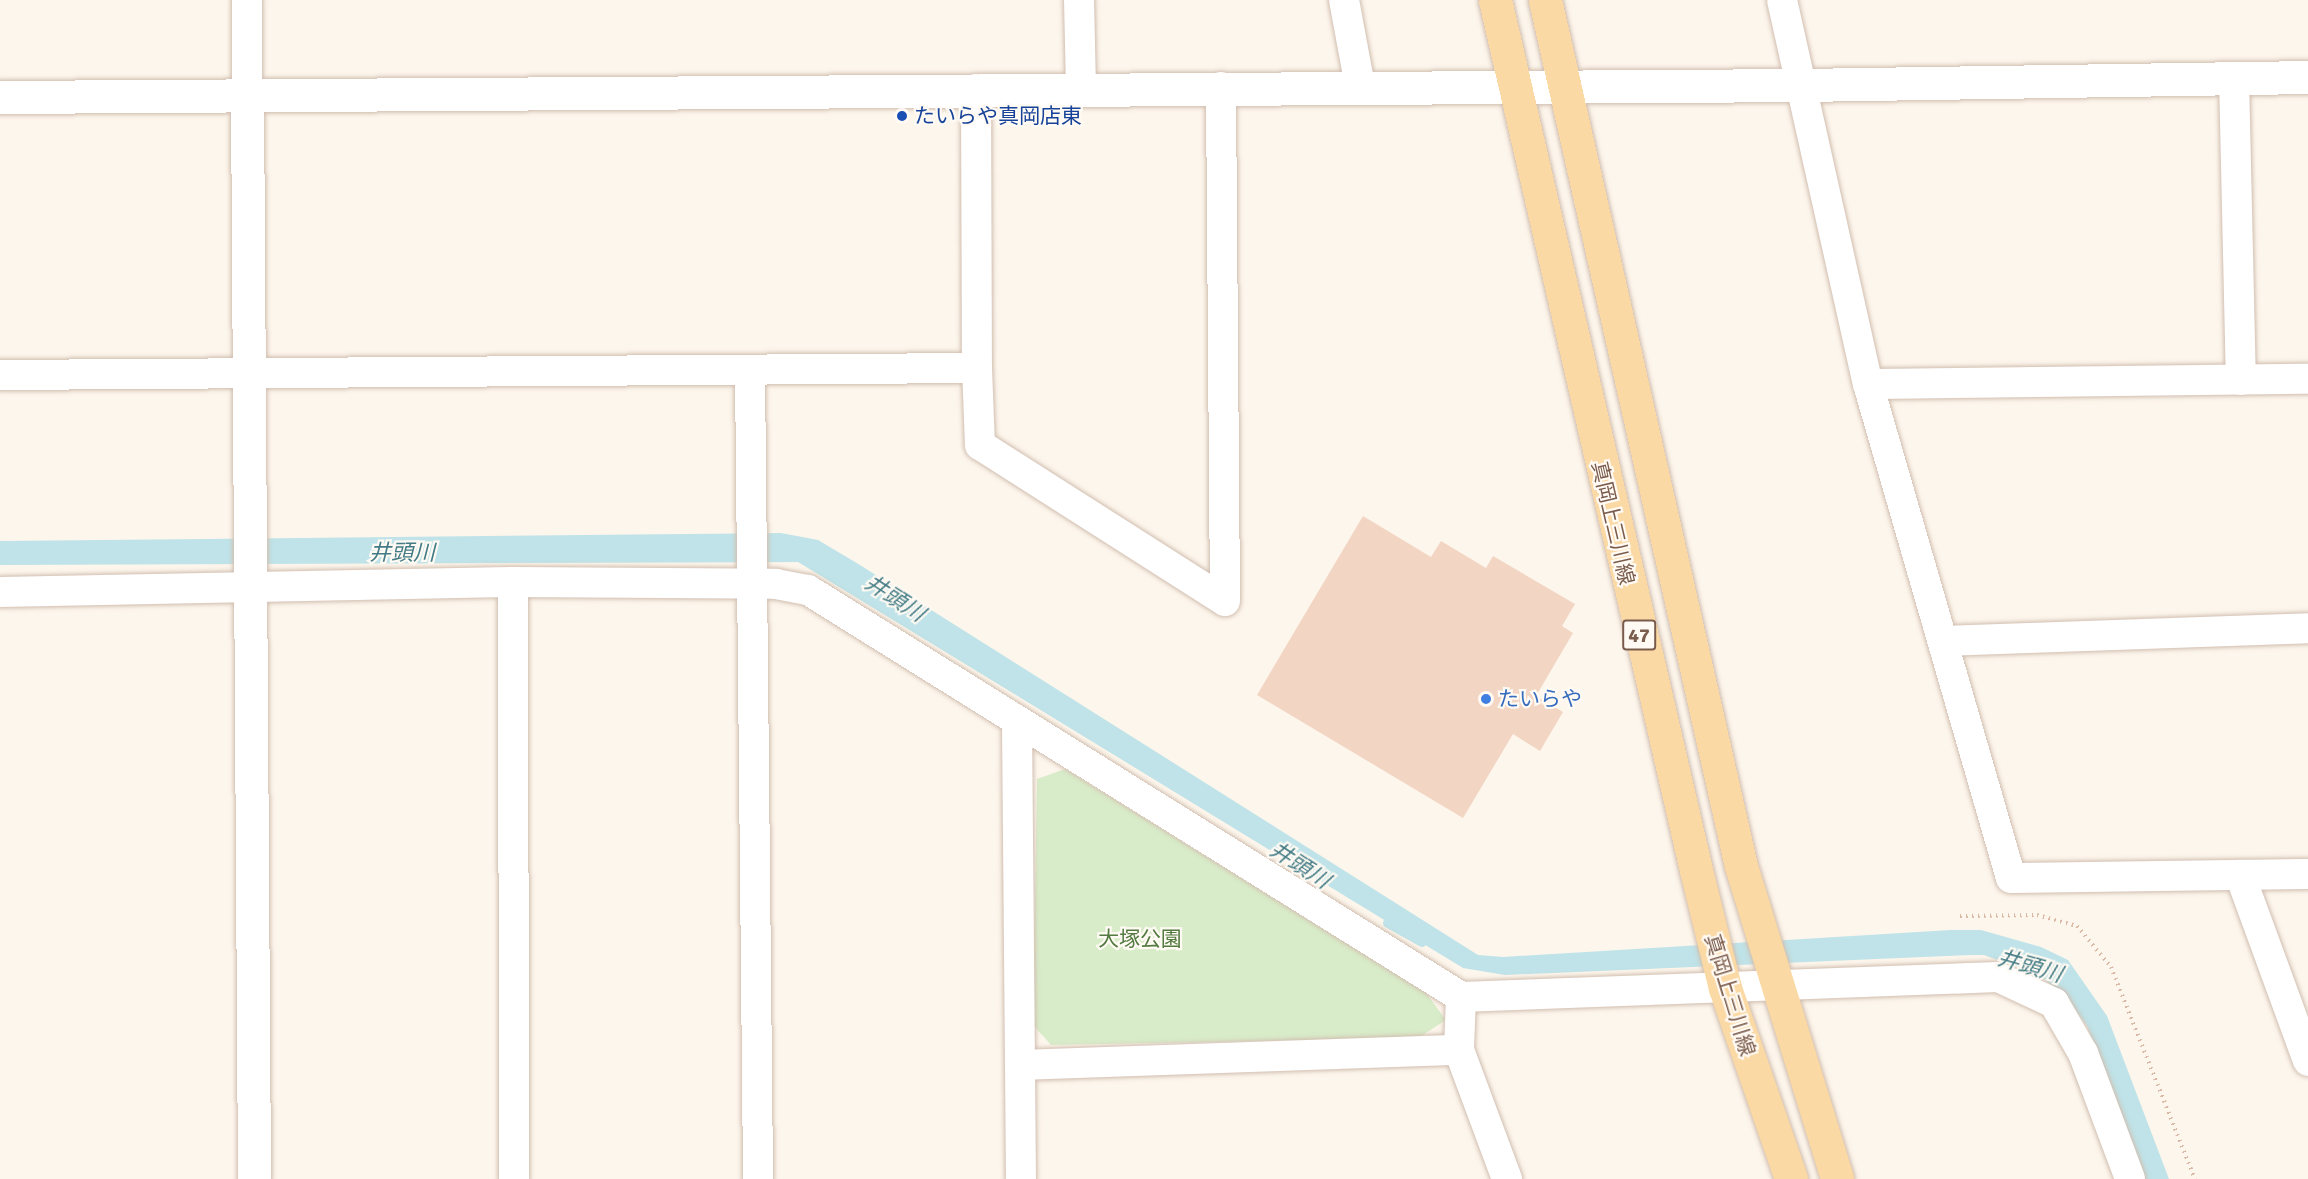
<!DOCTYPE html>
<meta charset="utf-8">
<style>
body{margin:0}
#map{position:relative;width:2308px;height:1179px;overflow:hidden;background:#fdf6ec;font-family:Signika,"Noto Sans JP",sans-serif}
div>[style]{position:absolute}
.green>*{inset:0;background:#d8ecc9}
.water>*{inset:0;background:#bfe3e8}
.stream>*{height:10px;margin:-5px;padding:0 5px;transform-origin:5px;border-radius:5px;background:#bfe3e8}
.building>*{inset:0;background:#f3d5c3}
.path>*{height:4px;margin-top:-2px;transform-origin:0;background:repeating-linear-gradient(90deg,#d9b8a5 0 1.5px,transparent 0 6px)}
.roads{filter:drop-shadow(0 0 2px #d1beb0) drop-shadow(0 0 2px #d1beb0)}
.minor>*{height:30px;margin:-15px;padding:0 15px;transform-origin:15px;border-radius:15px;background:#fff}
.tertiary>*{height:33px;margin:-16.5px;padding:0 16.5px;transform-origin:16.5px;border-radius:16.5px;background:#fff}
.primary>*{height:33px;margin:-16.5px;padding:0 16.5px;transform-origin:16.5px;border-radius:16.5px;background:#fbd9a5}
.dots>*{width:16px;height:16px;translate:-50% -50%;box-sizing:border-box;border:3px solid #fffaf3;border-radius:50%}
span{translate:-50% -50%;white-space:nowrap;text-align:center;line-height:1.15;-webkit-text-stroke:4.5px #fffaf3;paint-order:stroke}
.shield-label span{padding:2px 4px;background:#fffaf3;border:2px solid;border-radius:4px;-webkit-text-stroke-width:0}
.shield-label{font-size:20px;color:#7a5c4d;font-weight:700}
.transit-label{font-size:21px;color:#164399}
.left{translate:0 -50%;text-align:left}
.street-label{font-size:21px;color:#7a5c4d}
.shop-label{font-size:21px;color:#366cbe}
.park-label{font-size:21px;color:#537a41}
.water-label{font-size:22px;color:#437c86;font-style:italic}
</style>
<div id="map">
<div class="green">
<div style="clip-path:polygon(1065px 769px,1426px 993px,1446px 1020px,1418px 1038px,1051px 1045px,1033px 1025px,1037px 779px)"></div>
</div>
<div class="water">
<div style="clip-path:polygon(781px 533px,818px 540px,860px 565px,1478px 955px,1503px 957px,1951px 930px,1981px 930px,2041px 947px,2068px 960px,2107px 1016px,2169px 1179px,2145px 1179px,2087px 1026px,2064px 994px,2038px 975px,1984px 955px,1970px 955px,1505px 975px,1463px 968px,798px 562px,0 565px,0 541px)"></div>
</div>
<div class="stream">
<div style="left:1388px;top:923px;width:39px;rotate:29deg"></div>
</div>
<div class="building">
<div style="clip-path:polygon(1363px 516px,1431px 557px,1441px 541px,1486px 568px,1493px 556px,1575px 604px,1562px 626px,1573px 633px,1536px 696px,1563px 712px,1540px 751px,1513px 734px,1463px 818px,1257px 695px)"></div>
</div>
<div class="path">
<div style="left:1960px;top:916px;width:77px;rotate:-0.7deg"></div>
<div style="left:2037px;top:915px;width:41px;rotate:15.4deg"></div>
<div style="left:2077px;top:926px;width:53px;rotate:50.3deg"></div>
<div style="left:2111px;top:967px;width:228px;rotate:68.4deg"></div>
</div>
<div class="roads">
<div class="minor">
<div style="left:1079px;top:0;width:89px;rotate:88.7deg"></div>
<div style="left:1344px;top:0;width:87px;rotate:79.5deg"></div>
<div style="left:1782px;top:0;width:394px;rotate:77.4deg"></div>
<div style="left:1868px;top:384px;width:514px;rotate:73.86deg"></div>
<div style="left:2011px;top:878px;width:297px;rotate:-0.8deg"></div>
<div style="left:2234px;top:77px;width:303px;rotate:88.7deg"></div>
<div style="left:976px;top:89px;width:279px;rotate:89.8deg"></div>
<div style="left:247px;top:95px;width:95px;rotate:-90deg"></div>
<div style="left:750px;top:370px;width:809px;rotate:89.43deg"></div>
<div style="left:0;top:375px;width:977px;rotate:-0.41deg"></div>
<div style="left:977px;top:368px;width:77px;rotate:87.8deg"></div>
<div style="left:980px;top:445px;width:290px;rotate:32.5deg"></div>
<div style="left:1225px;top:601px;width:514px;rotate:-90.45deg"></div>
<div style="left:1868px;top:384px;width:440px;rotate:-0.7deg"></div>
<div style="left:513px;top:582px;width:597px;rotate:89.9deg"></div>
<div style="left:0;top:592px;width:513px;rotate:-1.12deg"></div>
<div style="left:513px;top:582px;width:263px;rotate:0.4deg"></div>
<div style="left:776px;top:584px;width:33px;rotate:11deg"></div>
<div style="left:808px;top:590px;width:769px;rotate:31.93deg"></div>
<div style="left:1461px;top:997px;width:537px;rotate:-2.13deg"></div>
<div style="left:1998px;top:977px;width:62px;rotate:24.9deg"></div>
<div style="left:2054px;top:1003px;width:58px;rotate:59.9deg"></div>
<div style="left:2083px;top:1053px;width:134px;rotate:69.5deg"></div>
<div style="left:1943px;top:641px;width:365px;rotate:-2deg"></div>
<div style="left:1017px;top:723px;width:456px;rotate:89.5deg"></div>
<div style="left:2240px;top:875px;width:198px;rotate:69.9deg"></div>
<div style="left:1461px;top:997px;width:53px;rotate:92.2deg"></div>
<div style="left:1459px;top:1050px;width:138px;rotate:69.6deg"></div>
<div style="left:1020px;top:1065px;width:439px;rotate:-2deg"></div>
</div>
<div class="tertiary">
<div style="left:247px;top:95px;width:1084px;rotate:89.63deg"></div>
<div style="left:0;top:97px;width:1801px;rotate:-0.38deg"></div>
<div style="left:1801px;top:85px;width:507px;rotate:-0.9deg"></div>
</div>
<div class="primary">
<div style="left:1495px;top:0;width:893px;rotate:76.99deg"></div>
<div style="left:1696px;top:870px;width:122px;rotate:76.2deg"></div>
<div style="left:1725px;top:988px;width:202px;rotate:70.9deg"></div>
<div style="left:1545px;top:0;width:888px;rotate:77.25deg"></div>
<div style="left:1741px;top:866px;width:327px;rotate:72.9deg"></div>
</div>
</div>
<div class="dots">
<div style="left:902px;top:116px;background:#1a4fb4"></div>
<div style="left:1486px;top:699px;background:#3f7fe0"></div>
</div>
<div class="shield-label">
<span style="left:1639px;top:635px">47</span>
</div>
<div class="transit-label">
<span class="left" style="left:914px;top:116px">たいらや真岡店東</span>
</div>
<div class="street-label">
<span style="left:1613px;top:523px;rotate:77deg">真岡上三川線</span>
<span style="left:1730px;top:995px;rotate:73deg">真岡上三川線</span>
</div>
<div class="shop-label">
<span class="left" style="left:1498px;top:699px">たいらや</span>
</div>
<div class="park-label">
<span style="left:1140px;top:939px">大塚公園</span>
</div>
<div class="water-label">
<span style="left:402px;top:553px">井頭川</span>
<span style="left:895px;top:598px;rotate:33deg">井頭川</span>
<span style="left:1300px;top:865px;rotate:33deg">井頭川</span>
<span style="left:2030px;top:966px;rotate:16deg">井頭川</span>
</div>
</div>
